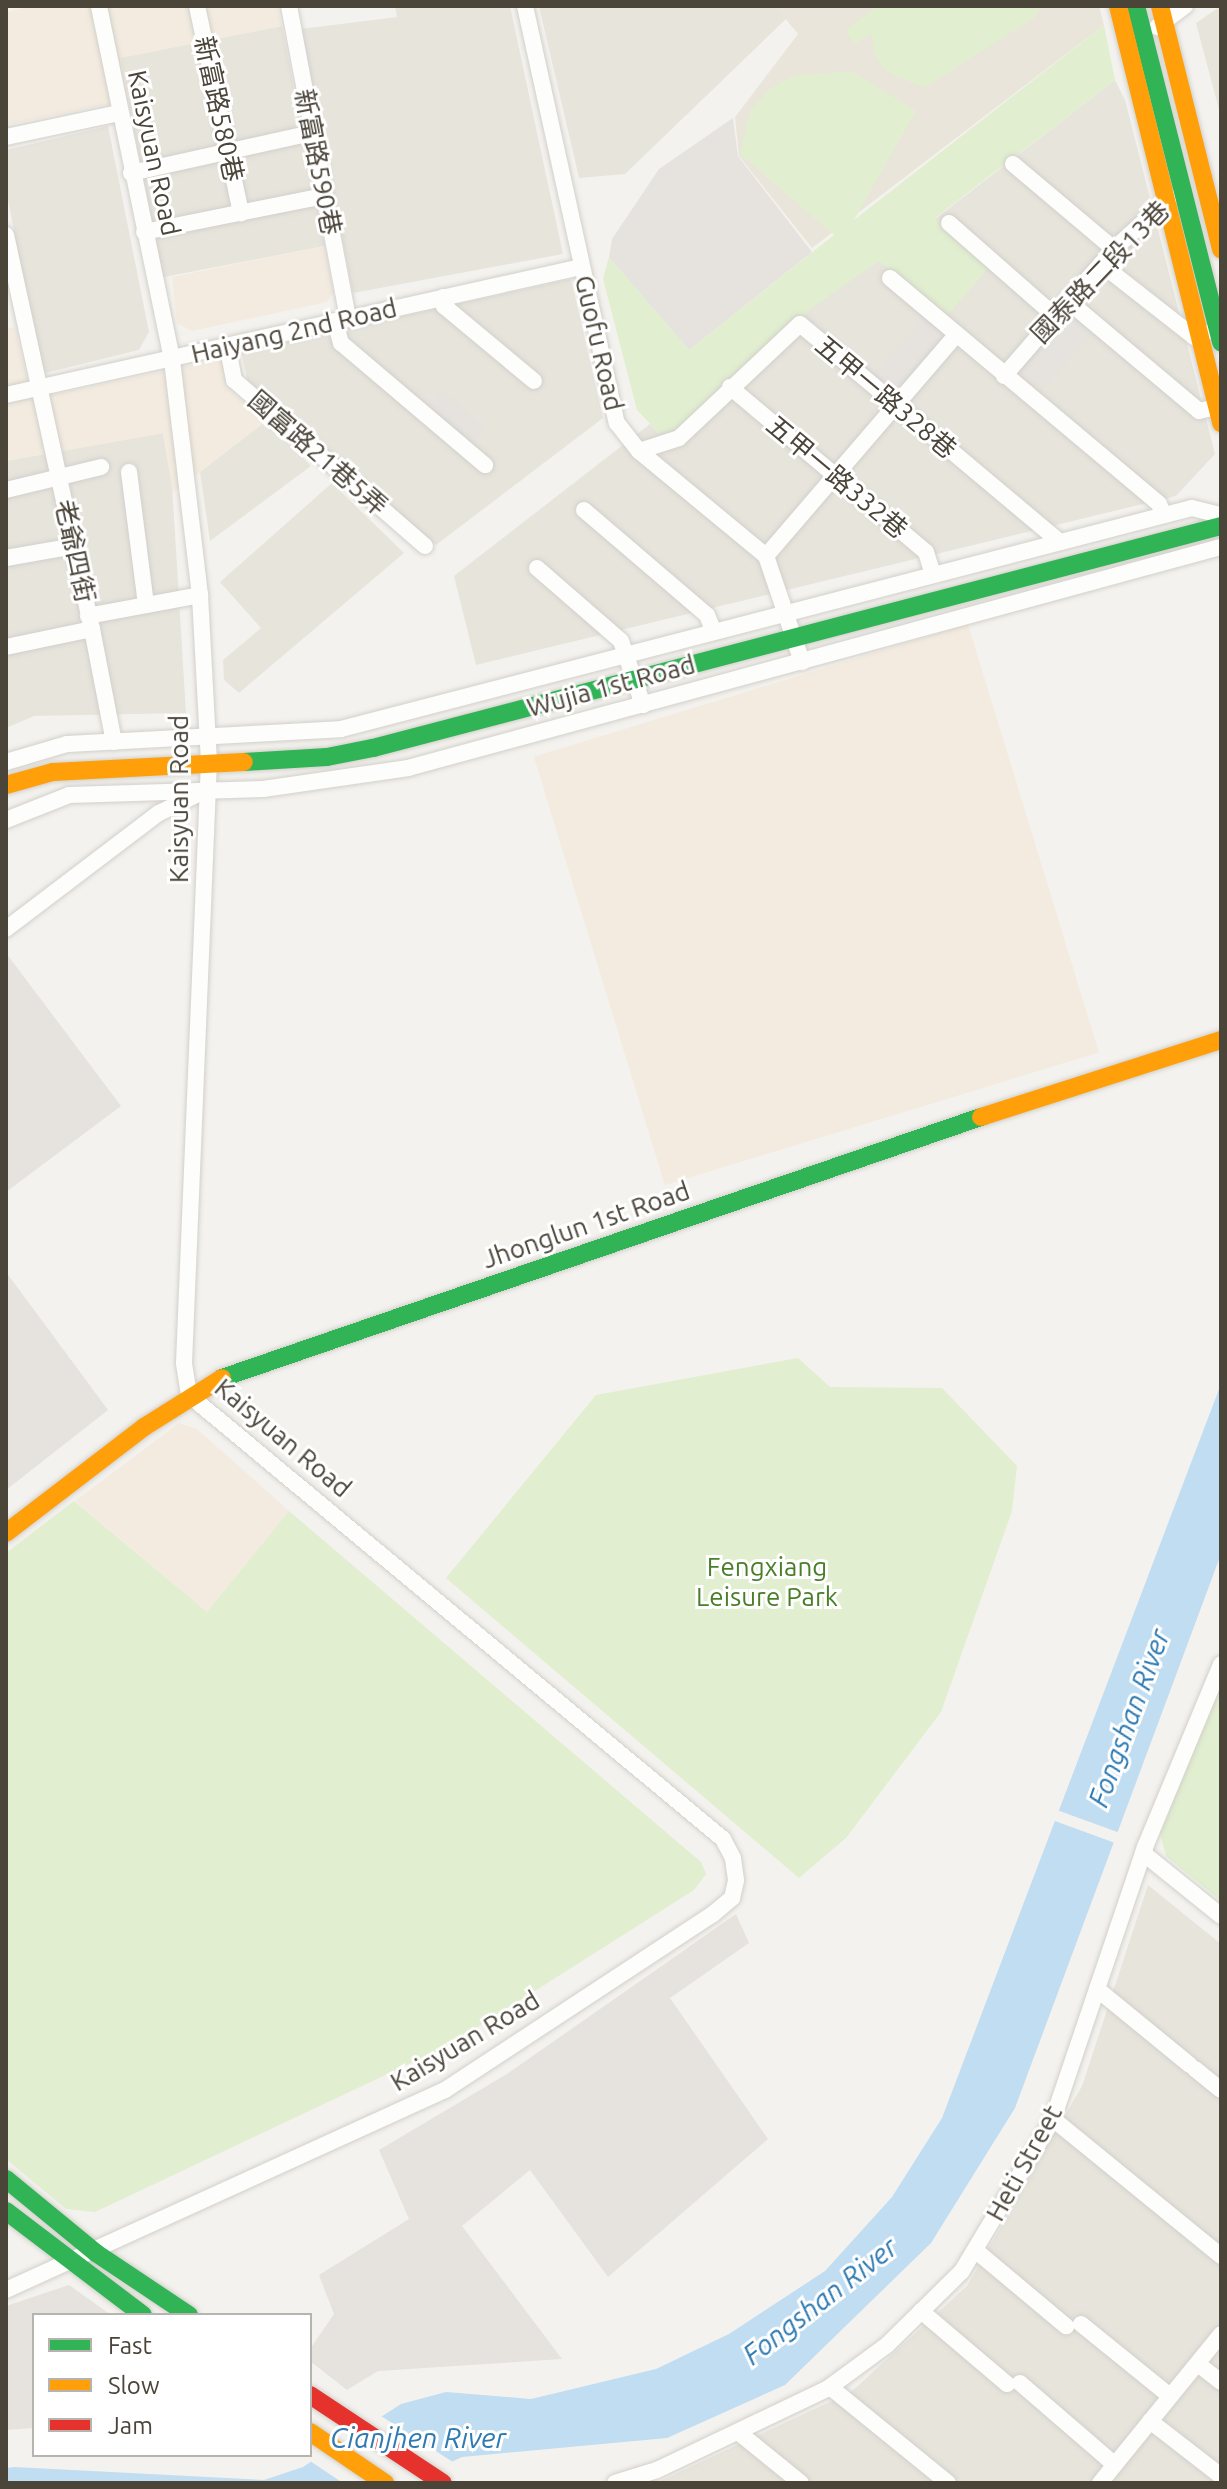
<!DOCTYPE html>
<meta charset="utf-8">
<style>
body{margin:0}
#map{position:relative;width:1227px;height:2489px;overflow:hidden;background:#f4f2ee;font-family:Ubuntu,"Noto Sans TC",sans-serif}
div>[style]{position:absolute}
.residential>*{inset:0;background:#e7e4dc;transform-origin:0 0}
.commercial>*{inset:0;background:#f3ebdf;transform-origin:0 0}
.industrial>*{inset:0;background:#e6e2de}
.education>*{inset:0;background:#eae5da}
.green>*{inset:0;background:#e1eecf}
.parking>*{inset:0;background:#e6e3df;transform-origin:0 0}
.water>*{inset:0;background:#c0ddf1}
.pier>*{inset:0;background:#f4f2ee;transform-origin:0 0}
.roads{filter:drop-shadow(0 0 2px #d2d0cb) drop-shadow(0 0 2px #d2d0cb)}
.street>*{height:16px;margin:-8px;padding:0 8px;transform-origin:8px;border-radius:8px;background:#fdfdfc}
.fast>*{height:18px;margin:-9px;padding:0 9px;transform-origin:9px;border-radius:9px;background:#30b455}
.slow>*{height:18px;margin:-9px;padding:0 9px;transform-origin:9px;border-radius:9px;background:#ff9f0a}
.jam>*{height:18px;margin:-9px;padding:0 9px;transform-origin:9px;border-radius:9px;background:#e5322d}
span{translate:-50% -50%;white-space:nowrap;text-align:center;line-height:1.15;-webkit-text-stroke:6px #fff;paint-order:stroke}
.street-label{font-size:26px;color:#4b4439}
.park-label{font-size:26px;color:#4a7f2a}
.water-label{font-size:28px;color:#2e7ab2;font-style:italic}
.frame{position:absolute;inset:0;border:8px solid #4b4439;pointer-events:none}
.legend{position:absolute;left:32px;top:2313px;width:280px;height:144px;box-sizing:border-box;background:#fff;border:2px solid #b7b4b0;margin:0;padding:10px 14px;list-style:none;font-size:24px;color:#4b4439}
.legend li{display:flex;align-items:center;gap:16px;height:40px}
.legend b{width:40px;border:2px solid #b7b4b0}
</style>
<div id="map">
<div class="residential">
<div style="clip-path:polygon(395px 6px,510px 6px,563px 254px,353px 293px,301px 29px,397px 17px)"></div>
<div style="clip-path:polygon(539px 6px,775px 6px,786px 19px,625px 174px,579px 178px)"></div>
<div style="clip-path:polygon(1221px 6px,1221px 117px,1196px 23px)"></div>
<div style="left:282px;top:26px;width:224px;height:165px;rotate:79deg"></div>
<div style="clip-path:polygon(1115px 80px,1125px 100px,1215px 454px,1176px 496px,476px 665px,454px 576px,650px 424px,659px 433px,812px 303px,880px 260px,946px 317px,935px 219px)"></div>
<div style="clip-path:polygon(108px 126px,149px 332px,139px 350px,41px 374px,6px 189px,6px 150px)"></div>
<div style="clip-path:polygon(571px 279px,603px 418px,436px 545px,248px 382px,241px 352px)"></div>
<div style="clip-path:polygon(266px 421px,311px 466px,210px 541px,200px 472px)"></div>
<div style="clip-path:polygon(163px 433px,172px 485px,186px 713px,34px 716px,6px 728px,6px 461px)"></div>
<div style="clip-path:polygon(332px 483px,404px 553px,239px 693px,224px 680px,223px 660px,261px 628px,220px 582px)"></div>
<div style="clip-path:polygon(1148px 1885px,1221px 1944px,1221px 2483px,656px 2483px,851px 2392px,967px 2286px,1082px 2086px)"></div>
</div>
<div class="commercial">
<div style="clip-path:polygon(32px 6px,277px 6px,282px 26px,121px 58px,129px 100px,6px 125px,6px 12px)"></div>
<div style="clip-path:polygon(324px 246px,334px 292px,327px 302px,192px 331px,177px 323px,172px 277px)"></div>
<div style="clip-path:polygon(15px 327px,32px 399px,223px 359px,226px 387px,266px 421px,173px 493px,163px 433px,6px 461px,6px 329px)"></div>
<div style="left:968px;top:624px;width:448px;height:454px;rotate:73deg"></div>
<div style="clip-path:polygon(179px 1423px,197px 1429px,289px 1511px,207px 1612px,75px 1501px)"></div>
</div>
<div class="industrial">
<div style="clip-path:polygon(6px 953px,121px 1106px,6px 1192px)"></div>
<div style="clip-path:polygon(6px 1272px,108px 1410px,6px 1490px)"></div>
<div style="clip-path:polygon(736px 1914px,749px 1943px,670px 1998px,768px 2139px,608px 2277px,530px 2170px,462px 2226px,562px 2359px,378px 2371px,347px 2390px,310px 2361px,310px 2349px,334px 2314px,319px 2275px,409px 2219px,379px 2150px,507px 2074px)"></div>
<div style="clip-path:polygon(69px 2285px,111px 2315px,34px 2315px,34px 2428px,6px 2430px,6px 2306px)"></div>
</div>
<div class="education">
<div style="clip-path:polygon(775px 6px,1099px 6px,1104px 25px,812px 248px,739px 156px,735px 117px,798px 34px)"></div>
</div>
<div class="green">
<div style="clip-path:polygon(878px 6px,1042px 6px,1034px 18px,924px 88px,885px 71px,875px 56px,871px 33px,854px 45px,846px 29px)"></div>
<div style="clip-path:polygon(1104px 25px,1115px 80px,935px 218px,990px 266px,946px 317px,879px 261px,813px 307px,678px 429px,659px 433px,637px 410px,603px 279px,609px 257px,689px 350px,834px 235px,740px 154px,750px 111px,771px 88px,795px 75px,852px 71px,916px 111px,854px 220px)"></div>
<div style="clip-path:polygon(798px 1358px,830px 1387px,942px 1388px,1017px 1466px,1012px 1511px,941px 1712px,846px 1838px,799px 1878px,446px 1578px,596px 1395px)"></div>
<div style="clip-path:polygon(74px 1501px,207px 1612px,289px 1511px,701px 1862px,706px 1874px,694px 1890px,451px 2044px,95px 2212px,66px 2209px,6px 2159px,6px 1553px)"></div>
<div style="clip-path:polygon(1221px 1677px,1221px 1901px,1166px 1856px,1159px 1830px)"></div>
</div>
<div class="parking">
<div style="clip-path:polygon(733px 118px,738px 156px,812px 252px,689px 350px,609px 257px,612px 239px,659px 169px)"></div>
<div style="left:1069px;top:311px;width:32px;height:77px;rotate:41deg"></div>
<div style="left:924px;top:317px;width:30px;height:79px;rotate:41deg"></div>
<div style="left:441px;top:389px;width:60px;height:23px;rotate:41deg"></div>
</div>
<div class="water">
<div style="clip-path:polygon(1221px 1384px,1221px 1554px,1015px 2108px,931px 2243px,785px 2385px,667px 2438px,462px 2457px,406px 2483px,6px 2483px,6px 2468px,14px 2467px,264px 2480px,303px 2467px,401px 2404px,446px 2392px,531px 2399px,656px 2369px,729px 2334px,825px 2271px,892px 2197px,942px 2118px)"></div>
</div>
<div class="pier">
<div style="left:1054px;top:1809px;width:69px;height:11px;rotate:20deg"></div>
<div style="clip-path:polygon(378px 2414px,456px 2464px,415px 2483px,343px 2483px,307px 2459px)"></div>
</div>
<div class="roads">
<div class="street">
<div style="left:197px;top:6px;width:212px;rotate:78deg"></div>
<div style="left:289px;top:6px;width:318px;rotate:79.3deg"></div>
<div style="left:525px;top:6px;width:427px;rotate:77.6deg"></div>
<div style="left:617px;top:423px;width:36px;rotate:52deg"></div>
<div style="left:639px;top:451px;width:165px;rotate:39.6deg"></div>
<div style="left:766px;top:556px;width:112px;rotate:71.2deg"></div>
<div style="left:1157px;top:27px;width:35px;rotate:-37deg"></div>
<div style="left:6px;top:137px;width:116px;rotate:-12deg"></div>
<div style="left:1013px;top:164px;width:132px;rotate:40.1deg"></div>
<div style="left:131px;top:173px;width:185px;rotate:-12.5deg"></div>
<div style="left:949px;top:223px;width:141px;rotate:41.3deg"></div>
<div style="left:144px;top:232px;width:184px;rotate:-11.3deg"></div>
<div style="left:6px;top:235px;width:403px;rotate:77.7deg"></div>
<div style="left:92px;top:629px;width:88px;rotate:168.2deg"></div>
<div style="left:1101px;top:264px;width:118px;rotate:38.1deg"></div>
<div style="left:1194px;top:337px;width:12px;rotate:-20deg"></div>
<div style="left:890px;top:278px;width:351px;rotate:40deg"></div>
<div style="left:1159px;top:504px;width:12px;rotate:66deg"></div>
<div style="left:443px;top:297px;width:9px;rotate:84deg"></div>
<div style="left:444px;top:306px;width:117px;rotate:39.8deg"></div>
<div style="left:1068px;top:301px;width:171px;rotate:40deg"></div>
<div style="left:1199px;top:411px;width:18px;rotate:-13deg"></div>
<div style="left:335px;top:321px;width:23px;rotate:75deg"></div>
<div style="left:341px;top:343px;width:189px;rotate:40.3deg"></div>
<div style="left:228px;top:349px;width:32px;rotate:79deg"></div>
<div style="left:234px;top:380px;width:253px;rotate:41deg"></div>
<div style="left:1004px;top:376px;width:168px;rotate:-49.1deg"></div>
<div style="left:1114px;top:249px;width:77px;rotate:-42.4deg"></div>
<div style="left:730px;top:387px;width:256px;rotate:40.1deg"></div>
<div style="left:926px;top:552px;width:24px;rotate:73deg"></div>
<div style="left:6px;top:395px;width:589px;rotate:-12.55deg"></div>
<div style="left:639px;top:451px;width:42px;rotate:-18deg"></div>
<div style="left:679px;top:438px;width:166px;rotate:-43.3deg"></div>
<div style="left:800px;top:324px;width:339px;rotate:40deg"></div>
<div style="left:129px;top:472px;width:134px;rotate:82.7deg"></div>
<div style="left:6px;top:490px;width:98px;rotate:-13.6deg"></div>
<div style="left:584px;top:510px;width:162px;rotate:40.5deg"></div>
<div style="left:707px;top:615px;width:18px;rotate:68deg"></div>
<div style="left:766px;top:556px;width:291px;rotate:-49.3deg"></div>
<div style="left:6px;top:558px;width:69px;rotate:-10deg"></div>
<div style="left:537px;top:568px;width:111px;rotate:41deg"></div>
<div style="left:621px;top:641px;width:68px;rotate:71deg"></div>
<div style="left:88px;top:616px;width:114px;rotate:-10.6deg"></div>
<div style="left:92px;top:629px;width:115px;rotate:79deg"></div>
<div style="left:6px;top:762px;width:64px;rotate:-16.4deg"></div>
<div style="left:67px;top:744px;width:274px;rotate:-3.1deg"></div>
<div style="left:341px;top:729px;width:879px;rotate:-14.56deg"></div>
<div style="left:1192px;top:508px;width:30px;rotate:14deg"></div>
<div style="left:6px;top:820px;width:68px;rotate:-21.6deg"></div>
<div style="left:69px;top:795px;width:194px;rotate:-1.8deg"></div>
<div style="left:263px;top:789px;width:147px;rotate:-8.2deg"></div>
<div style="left:408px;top:768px;width:843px;rotate:-15.21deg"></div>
<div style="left:6px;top:929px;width:192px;rotate:-37.2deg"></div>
<div style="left:159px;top:813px;width:41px;rotate:-25.9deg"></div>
<div style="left:1143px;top:1853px;width:100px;rotate:38.9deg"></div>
<div style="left:1097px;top:1989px;width:120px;rotate:39.3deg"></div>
<div style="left:1195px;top:2069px;width:33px;rotate:39deg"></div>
<div style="left:1053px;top:2119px;width:217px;rotate:39.2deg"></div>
<div style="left:975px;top:2250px;width:119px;rotate:39.9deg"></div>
<div style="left:6px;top:2290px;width:482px;rotate:-24.5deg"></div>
<div style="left:445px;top:2090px;width:321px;rotate:-33.3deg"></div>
<div style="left:713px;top:1914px;width:25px;rotate:-40deg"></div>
<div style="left:732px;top:1898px;width:18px;rotate:-77deg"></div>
<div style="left:736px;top:1880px;width:22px;rotate:-98deg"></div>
<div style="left:733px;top:1858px;width:21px;rotate:-118deg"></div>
<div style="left:723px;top:1839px;width:694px;rotate:-140.26deg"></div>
<div style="left:189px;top:1395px;width:32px;rotate:-99deg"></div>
<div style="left:184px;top:1363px;width:602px;rotate:-87.62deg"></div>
<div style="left:209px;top:762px;width:167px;rotate:-93.1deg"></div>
<div style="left:200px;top:595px;width:238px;rotate:-96.8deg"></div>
<div style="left:172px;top:359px;width:360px;rotate:-101.7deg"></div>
<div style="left:921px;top:2311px;width:113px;rotate:40.3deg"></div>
<div style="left:1081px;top:2324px;width:114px;rotate:39deg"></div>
<div style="left:1198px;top:2364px;width:29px;rotate:38deg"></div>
<div style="left:1020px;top:2383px;width:125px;rotate:40.8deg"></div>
<div style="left:830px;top:2387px;width:152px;rotate:39.1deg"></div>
<div style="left:1150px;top:2421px;width:90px;rotate:37.8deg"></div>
<div style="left:738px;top:2432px;width:81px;rotate:39deg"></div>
<div style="left:615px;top:2483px;width:44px;rotate:-17.2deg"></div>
<div style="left:657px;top:2470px;width:188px;rotate:-25.5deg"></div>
<div style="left:827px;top:2389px;width:74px;rotate:-36.3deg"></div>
<div style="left:887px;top:2345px;width:105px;rotate:-44.6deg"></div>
<div style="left:962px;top:2271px;width:177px;rotate:-59.1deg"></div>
<div style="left:1053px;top:2119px;width:287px;rotate:-71.3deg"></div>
<div style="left:1145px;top:1847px;width:198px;rotate:-67.4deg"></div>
<div style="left:1100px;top:2483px;width:192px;rotate:-50.9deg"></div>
</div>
<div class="fast">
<div style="left:1136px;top:6px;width:347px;rotate:75.8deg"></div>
<div style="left:244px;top:762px;width:83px;rotate:-3.4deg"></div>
<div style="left:327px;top:757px;width:47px;rotate:-11.1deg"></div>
<div style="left:373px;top:748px;width:877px;rotate:-14.67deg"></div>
<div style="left:222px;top:1378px;width:803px;rotate:-18.98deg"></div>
<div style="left:6px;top:2179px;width:117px;rotate:39.4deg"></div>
<div style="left:96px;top:2253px;width:112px;rotate:33.7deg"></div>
<div style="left:6px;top:2211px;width:172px;rotate:37.2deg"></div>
</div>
<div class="slow">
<div style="left:1118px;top:6px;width:430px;rotate:76.1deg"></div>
<div style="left:1160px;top:6px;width:251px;rotate:75.9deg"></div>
<div style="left:6px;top:785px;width:49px;rotate:-15.5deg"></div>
<div style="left:53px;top:772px;width:191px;rotate:-3deg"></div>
<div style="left:981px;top:1117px;width:252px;rotate:-17.8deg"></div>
<div style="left:6px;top:1533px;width:174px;rotate:-37.5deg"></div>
<div style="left:144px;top:1427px;width:92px;rotate:-32.1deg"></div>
<div style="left:310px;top:2432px;width:91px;rotate:34.2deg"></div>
</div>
<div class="jam">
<div style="left:310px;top:2395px;width:159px;rotate:33.5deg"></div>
</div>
</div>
<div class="street-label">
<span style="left:219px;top:109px;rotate:78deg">新富路580巷</span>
<span style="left:154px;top:153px;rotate:78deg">Kaisyuan Road</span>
<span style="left:318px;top:162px;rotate:79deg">新富路590巷</span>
<span style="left:1100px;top:272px;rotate:-46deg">國泰路二段13巷</span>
<span style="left:294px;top:331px;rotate:-13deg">Haiyang 2nd Road</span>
<span style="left:599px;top:343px;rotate:77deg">Guofu Road</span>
<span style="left:886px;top:397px;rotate:40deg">五甲一路328巷</span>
<span style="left:318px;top:453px;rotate:41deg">國富路21巷5弄</span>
<span style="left:837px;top:477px;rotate:40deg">五甲一路332巷</span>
<span style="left:75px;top:551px;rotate:78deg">老爺四街</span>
<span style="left:611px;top:686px;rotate:-15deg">Wujia 1st Road</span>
<span style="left:179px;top:799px;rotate:-90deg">Kaisyuan Road</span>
<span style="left:586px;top:1225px;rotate:-19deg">Jhonglun 1st Road</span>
<span style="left:283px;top:1438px;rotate:40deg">Kaisyuan Road</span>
<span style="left:465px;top:2041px;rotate:-31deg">Kaisyuan Road</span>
<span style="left:1024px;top:2163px;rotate:-61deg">Heti Street</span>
</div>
<div class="park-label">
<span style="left:767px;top:1582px">Fengxiang<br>Leisure Park</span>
</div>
<div class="water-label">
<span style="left:1129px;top:1718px;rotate:-70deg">Fongshan River</span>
<span style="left:820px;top:2301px;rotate:-38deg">Fongshan River</span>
<span style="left:418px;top:2438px">Cianjhen River</span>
</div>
<div class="frame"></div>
<ul class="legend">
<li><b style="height:10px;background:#30b455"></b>Fast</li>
<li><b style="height:10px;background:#ff9f0a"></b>Slow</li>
<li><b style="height:10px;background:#e5322d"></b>Jam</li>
</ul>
</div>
